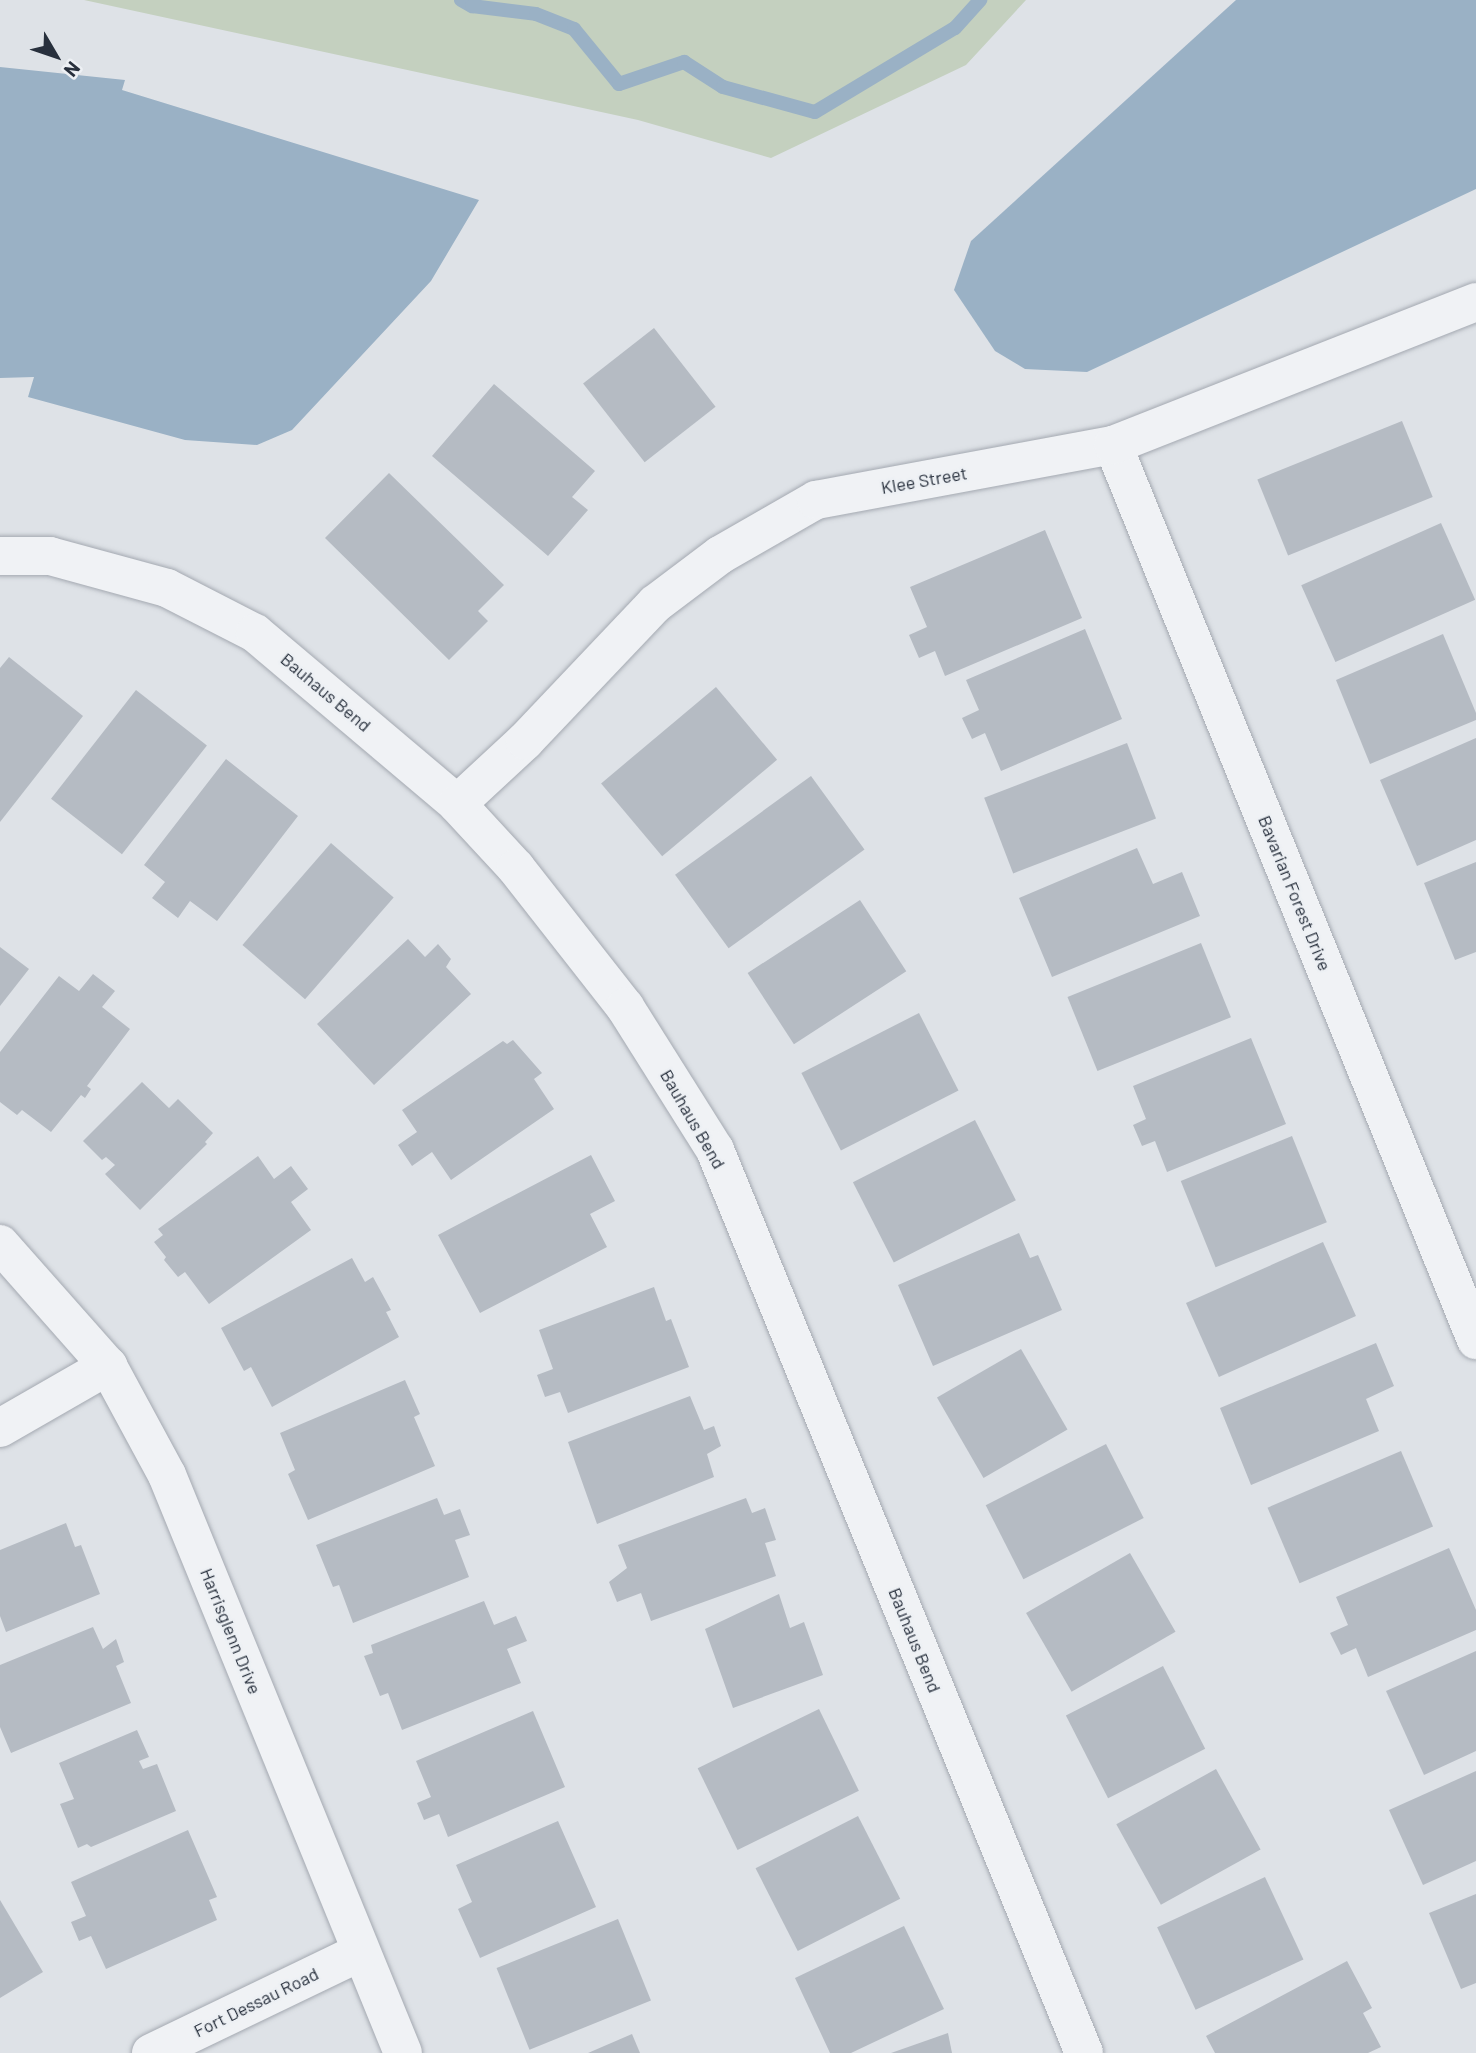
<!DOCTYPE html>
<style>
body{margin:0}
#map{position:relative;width:1476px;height:2053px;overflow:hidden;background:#dee2e7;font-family:Barlow,sans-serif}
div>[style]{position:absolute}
.green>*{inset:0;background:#c4d0bf}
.water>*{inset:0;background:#9ab1c5}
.stream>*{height:14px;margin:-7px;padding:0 7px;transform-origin:7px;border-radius:7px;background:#9ab1c5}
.building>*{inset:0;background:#b5bbc3;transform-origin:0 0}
.roads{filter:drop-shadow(0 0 2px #a4a9b1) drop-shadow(0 0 2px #a4a9b1)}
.street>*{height:38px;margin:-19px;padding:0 19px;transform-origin:19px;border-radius:19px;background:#f0f2f5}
span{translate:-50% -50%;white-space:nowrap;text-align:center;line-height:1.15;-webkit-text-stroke:5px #edf0f4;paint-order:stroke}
.street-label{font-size:18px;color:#28303d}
.north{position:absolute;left:21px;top:21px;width:70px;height:70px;-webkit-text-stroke:5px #edf0f4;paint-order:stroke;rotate:129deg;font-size:19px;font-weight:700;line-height:28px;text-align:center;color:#28303d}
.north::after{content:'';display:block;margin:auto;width:24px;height:32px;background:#28303d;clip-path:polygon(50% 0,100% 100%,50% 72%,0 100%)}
</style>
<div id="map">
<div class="green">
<div style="clip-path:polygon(84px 0,1026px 0,966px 65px,771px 158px,638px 120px)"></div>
</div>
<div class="water">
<div style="clip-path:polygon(1236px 0,1476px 0,1476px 189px,1087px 372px,1025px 369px,995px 351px,954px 290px,971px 241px)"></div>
<div style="clip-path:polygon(0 67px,125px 80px,122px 90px,479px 200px,431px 281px,292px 430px,257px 445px,185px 440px,28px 397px,34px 377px,0 378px)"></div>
</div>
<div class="stream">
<div style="left:461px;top:0;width:13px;rotate:29deg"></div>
<div style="left:472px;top:6px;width:64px;rotate:7.1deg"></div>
<div style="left:536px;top:14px;width:41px;rotate:21.5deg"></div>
<div style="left:574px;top:29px;width:71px;rotate:50.7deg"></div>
<div style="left:619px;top:84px;width:69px;rotate:-18.7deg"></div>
<div style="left:684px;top:62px;width:46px;rotate:32.7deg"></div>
<div style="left:723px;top:87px;width:95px;rotate:15.2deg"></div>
<div style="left:815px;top:112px;width:163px;rotate:-31deg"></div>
<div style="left:955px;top:28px;width:38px;rotate:-48deg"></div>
</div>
<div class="building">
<div style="left:654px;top:328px;width:100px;height:90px;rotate:52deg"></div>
<div style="clip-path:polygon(494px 384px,595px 471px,572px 497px,588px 510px,548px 556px,432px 456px)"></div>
<div style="left:1402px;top:421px;width:82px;height:156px;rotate:68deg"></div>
<div style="clip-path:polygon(389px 473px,504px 585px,478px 611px,488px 621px,449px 660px,325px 538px)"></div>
<div style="left:1441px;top:523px;width:84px;height:153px;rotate:66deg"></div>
<div style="clip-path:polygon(1045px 530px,1082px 618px,945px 676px,935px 651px,919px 658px,909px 635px,927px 627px,910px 587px)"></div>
<div style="clip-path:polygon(1085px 629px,1122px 719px,1001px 771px,985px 733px,972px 739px,962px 718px,979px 710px,966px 680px)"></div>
<div style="clip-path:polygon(1443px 634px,1476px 713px,1476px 720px,1370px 764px,1336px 680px)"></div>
<div style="clip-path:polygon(9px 657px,83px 716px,0 822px,0 668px)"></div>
<div style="left:716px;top:687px;width:95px;height:150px;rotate:50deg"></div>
<div style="left:136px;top:690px;width:90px;height:138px;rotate:38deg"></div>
<div style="clip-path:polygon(1476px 738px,1476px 840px,1417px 866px,1380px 780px)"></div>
<div style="left:1127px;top:743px;width:81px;height:153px;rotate:69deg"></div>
<div style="clip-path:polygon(226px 759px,298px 816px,217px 921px,190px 901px,178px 918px,152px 898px,165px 882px,144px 865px)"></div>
<div style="left:811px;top:776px;width:91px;height:168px;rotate:54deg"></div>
<div style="left:331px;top:843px;width:83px;height:135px;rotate:41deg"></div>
<div style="clip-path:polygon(1137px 848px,1153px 884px,1182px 872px,1200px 916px,1052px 977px,1019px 898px)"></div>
<div style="clip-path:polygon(1476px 862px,1476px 952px,1455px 960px,1424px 883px)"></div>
<div style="left:860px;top:900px;width:85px;height:134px;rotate:57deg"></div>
<div style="clip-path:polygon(408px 939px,425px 957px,438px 944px,451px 959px,446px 967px,471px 994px,374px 1085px,317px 1024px)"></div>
<div style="left:1201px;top:943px;width:80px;height:144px;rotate:68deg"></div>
<div style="clip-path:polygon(0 947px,29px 969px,0 1006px)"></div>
<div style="clip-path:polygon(93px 974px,115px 991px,102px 1007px,130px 1029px,87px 1086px,91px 1089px,85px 1098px,81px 1095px,51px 1132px,22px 1110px,17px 1115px,0 1102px,0 1052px,59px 976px,79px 991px)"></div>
<div style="left:919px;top:1013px;width:87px;height:132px;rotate:63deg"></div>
<div style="clip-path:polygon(1251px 1038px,1286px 1124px,1167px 1172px,1155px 1141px,1142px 1146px,1133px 1125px,1146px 1119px,1133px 1086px)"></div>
<div style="clip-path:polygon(513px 1040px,542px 1073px,534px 1079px,554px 1109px,451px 1180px,432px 1152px,412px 1166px,398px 1145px,417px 1132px,402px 1110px,503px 1041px,507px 1044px)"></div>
<div style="clip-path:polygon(142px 1082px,169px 1108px,178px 1099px,213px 1133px,205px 1142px,207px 1144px,140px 1210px,105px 1174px,115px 1165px,106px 1157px,102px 1160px,83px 1141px)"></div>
<div style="left:975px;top:1120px;width:90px;height:137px;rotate:63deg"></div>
<div style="left:1292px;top:1136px;width:93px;height:120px;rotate:68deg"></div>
<div style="clip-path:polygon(591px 1155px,615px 1201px,590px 1214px,607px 1247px,480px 1313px,438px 1235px)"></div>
<div style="clip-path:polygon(258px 1156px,274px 1179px,291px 1166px,308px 1189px,291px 1202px,311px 1230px,209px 1304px,185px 1272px,178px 1277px,164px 1260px,166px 1257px,154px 1242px,163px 1235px,158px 1229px)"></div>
<div style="clip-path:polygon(1019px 1233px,1030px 1258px,1038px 1255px,1062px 1310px,933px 1366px,898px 1285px)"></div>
<div style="left:1323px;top:1242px;width:81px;height:150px;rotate:66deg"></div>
<div style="clip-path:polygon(352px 1258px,365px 1282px,373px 1277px,391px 1310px,386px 1312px,399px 1337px,272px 1407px,251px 1367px,244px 1371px,221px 1328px)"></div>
<div style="clip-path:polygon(654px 1287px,666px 1321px,671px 1319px,689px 1367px,568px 1413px,560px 1392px,545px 1397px,537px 1375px,553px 1369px,539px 1330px)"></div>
<div style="clip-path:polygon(1376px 1343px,1394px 1386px,1366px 1399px,1379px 1431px,1251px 1485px,1220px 1408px)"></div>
<div style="left:1021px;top:1349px;width:93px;height:97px;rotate:60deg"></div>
<div style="clip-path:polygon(405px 1380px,420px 1414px,414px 1417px,435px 1466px,308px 1520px,288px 1474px,295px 1470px,280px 1433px)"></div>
<div style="clip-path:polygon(690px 1396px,704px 1430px,714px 1426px,721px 1446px,707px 1454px,714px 1477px,597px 1524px,568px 1442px)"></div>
<div style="left:1106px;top:1444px;width:83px;height:135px;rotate:63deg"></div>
<div style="left:1401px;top:1451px;width:82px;height:145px;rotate:67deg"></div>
<div style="clip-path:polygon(437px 1498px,444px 1515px,460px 1509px,470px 1535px,455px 1540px,469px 1577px,353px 1623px,339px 1585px,333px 1587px,316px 1545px)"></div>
<div style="clip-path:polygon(746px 1498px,752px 1513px,765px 1508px,776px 1540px,765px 1543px,776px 1576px,651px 1621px,641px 1593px,617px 1602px,609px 1582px,627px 1568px,618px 1545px)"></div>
<div style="clip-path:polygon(66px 1523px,75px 1547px,81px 1545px,100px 1594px,6px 1632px,0 1616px,0 1550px)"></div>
<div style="clip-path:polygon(1449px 1548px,1476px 1610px,1476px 1630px,1368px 1677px,1356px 1648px,1341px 1655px,1330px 1633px,1348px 1625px,1336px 1597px)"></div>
<div style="left:1130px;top:1553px;width:91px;height:120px;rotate:60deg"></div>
<div style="clip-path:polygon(779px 1594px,790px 1628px,804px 1622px,823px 1675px,733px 1708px,705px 1629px)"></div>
<div style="clip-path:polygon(484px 1601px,494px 1625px,516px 1616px,527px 1641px,507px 1649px,521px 1683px,402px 1730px,388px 1693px,380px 1696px,364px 1656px,373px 1653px,371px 1645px)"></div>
<div style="clip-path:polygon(93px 1627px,103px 1649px,116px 1639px,124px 1662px,116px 1666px,131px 1703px,11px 1753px,0 1727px,0 1665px)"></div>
<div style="clip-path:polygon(1476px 1651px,1476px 1751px,1424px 1775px,1386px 1691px)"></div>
<div style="left:1163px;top:1666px;width:93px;height:109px;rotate:63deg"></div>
<div style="left:819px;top:1709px;width:91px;height:135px;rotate:64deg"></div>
<div style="clip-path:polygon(533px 1711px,565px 1787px,448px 1837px,439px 1814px,424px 1820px,417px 1803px,431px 1797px,416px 1761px)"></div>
<div style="clip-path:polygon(137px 1730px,149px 1757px,139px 1761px,143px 1769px,157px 1764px,176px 1811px,91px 1847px,87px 1844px,78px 1848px,60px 1804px,74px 1799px,59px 1763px)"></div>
<div style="left:1216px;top:1769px;width:92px;height:114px;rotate:61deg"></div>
<div style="clip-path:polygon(1476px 1771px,1476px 1861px,1423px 1885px,1389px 1810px)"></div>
<div style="left:858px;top:1816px;width:93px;height:115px;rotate:63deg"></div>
<div style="clip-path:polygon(558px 1821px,596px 1907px,480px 1958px,458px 1909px,472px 1902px,456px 1865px)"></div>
<div style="clip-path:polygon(188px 1830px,217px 1897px,209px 1900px,217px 1920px,106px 1969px,91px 1936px,79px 1941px,71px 1922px,86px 1916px,71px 1882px)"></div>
<div style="left:1265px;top:1877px;width:91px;height:119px;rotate:65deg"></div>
<div style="clip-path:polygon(1476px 1894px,1476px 1983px,1461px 1989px,1429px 1913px)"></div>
<div style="clip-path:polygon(0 1900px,43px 1972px,0 1998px)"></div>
<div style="left:618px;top:1919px;width:88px;height:131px;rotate:68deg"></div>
<div style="clip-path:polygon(904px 1926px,944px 2009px,851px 2053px,830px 2053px,795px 1978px)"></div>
<div style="clip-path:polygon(1347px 1961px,1372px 2008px,1363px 2013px,1381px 2047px,1368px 2053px,1215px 2053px,1206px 2036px)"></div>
<div style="clip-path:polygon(948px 2033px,952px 2053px,891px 2053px)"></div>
<div style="clip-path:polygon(632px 2034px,640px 2053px,588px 2053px)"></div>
</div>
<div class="roads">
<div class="street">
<div style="left:1113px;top:445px;width:966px;rotate:67.92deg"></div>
<div style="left:0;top:556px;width:50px"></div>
<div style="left:50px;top:556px;width:121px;rotate:15.3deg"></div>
<div style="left:167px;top:588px;width:99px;rotate:27.1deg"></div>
<div style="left:255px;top:633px;width:265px;rotate:40.2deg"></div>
<div style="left:457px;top:804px;width:87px;rotate:47.3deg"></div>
<div style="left:516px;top:868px;width:177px;rotate:51.9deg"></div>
<div style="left:625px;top:1007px;width:169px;rotate:57.8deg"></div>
<div style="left:715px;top:1150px;width:975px;rotate:67.77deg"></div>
<div style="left:457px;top:804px;width:93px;rotate:-42.8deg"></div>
<div style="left:525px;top:741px;width:189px;rotate:-46.5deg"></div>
<div style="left:655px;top:604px;width:81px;rotate:-37deg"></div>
<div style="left:720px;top:555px;width:111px;rotate:-29.8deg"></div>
<div style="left:816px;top:500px;width:302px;rotate:-10.5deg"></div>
<div style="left:1113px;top:445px;width:390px;rotate:-21.5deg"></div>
<div style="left:0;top:1244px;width:163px;rotate:48.5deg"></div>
<div style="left:108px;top:1366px;width:124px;rotate:61.6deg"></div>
<div style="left:167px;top:1475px;width:624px;rotate:67.79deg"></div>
<div style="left:0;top:1428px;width:125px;rotate:-29.9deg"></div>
<div style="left:151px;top:2053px;width:233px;rotate:-25.7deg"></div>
</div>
</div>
<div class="street-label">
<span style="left:924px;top:480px;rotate:-10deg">Klee Street</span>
<span style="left:326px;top:692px;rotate:40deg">Bauhaus Bend</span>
<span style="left:1295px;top:893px;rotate:68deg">Bavarian Forest Drive</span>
<span style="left:693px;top:1119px;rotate:60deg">Bauhaus Bend</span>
<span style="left:231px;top:1631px;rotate:68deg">Harrisglenn Drive</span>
<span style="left:915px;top:1640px;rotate:68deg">Bauhaus Bend</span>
<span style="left:256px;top:2002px;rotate:-26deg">Fort Dessau Road</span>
</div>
<div class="north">N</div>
</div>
